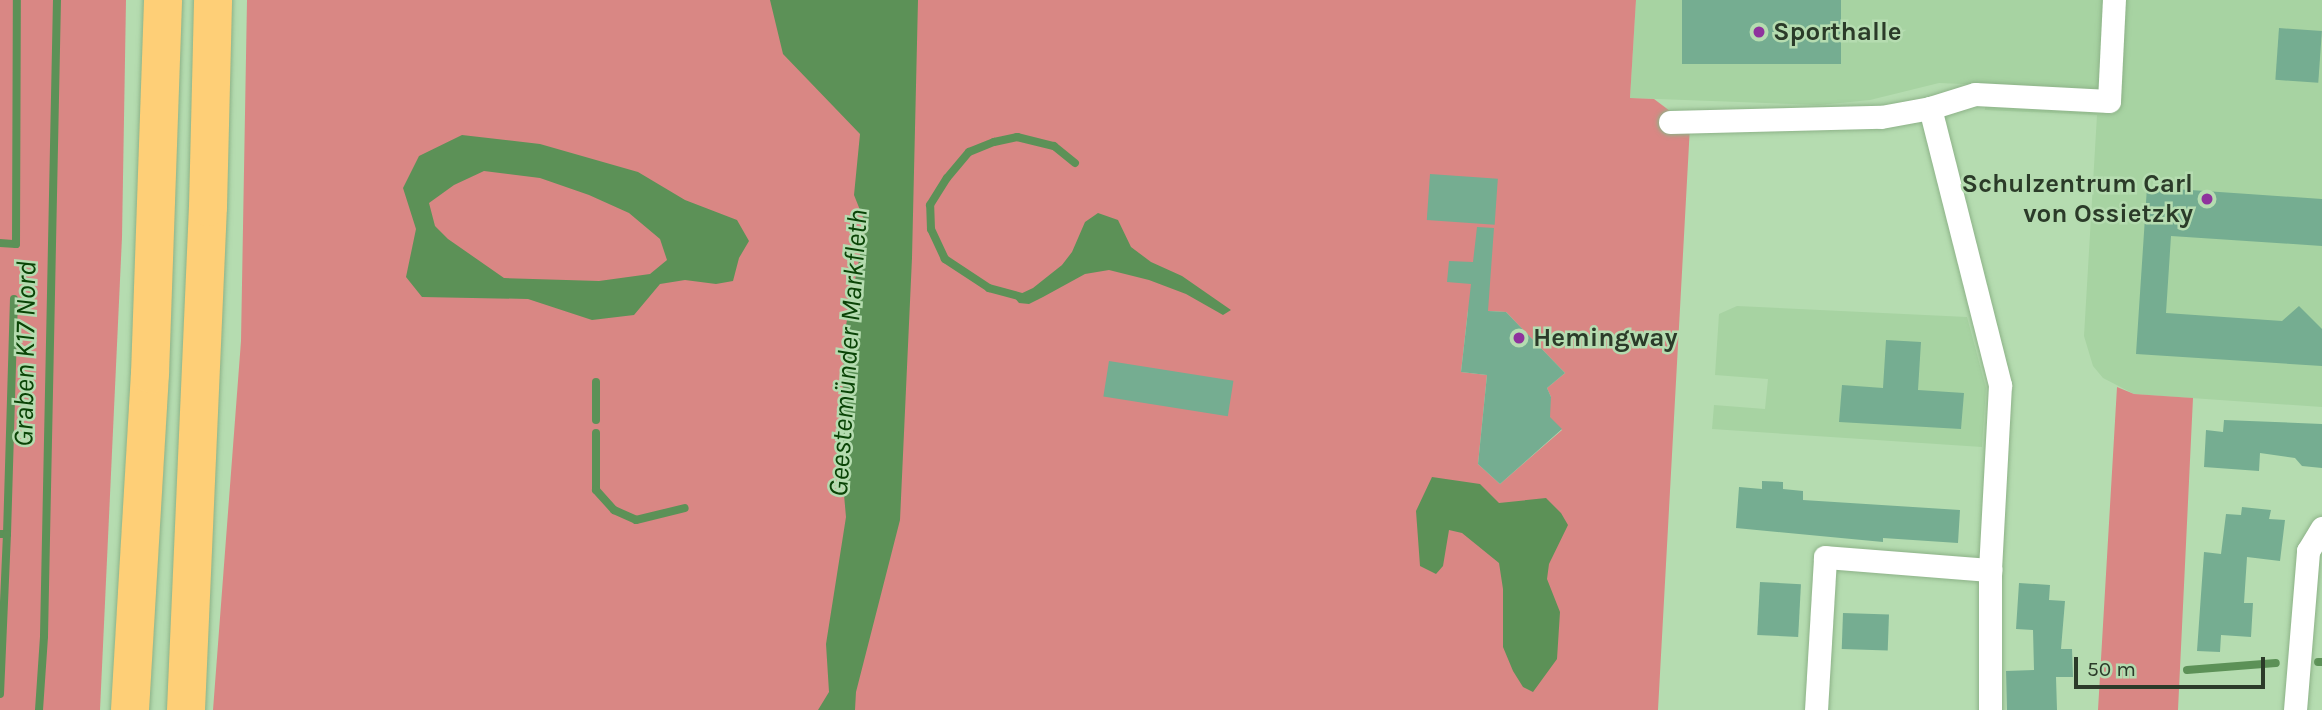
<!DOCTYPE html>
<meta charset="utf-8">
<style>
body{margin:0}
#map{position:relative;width:2322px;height:710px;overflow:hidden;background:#b5dcb0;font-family:Karla,sans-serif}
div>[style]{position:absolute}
.built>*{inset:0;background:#a7d3a2}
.green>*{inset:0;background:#d98784}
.water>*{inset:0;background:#5c9157}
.stream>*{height:8px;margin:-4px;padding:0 4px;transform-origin:4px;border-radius:4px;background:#5c9157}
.building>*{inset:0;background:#75ad91;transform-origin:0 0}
.roads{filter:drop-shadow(0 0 2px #8db288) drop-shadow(0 0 2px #8db288)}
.street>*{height:23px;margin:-11.5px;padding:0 11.5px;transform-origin:11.5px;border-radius:11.5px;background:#fff}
.highway>*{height:38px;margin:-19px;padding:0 19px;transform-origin:19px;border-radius:19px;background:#fecf77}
.dots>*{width:19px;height:19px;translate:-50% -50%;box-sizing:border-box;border:4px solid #b5dcb0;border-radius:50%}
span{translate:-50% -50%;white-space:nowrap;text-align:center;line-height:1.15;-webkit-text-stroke:5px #b5dcb0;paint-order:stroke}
.poi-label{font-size:26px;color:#2b3b29;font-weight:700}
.left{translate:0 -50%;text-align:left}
.right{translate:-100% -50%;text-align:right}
.water-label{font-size:28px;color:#0a4406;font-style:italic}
.scale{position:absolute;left:2074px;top:657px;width:191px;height:32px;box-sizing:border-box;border:4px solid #2b3b29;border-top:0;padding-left:9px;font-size:21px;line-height:24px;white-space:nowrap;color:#2b3b29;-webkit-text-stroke:5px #b5dcb0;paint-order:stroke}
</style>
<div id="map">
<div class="built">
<div style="clip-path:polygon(1636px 0,2322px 0,2322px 407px,2134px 394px,2103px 378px,2093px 366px,2084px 336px,2097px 115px,1985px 110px,1986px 85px,1939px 83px,1870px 100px,1819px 105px,1630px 98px)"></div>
<div style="clip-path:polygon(1737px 306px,1967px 317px,1986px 388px,1982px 447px,1712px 429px,1714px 405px,1765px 409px,1768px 379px,1715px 375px,1719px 314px)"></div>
</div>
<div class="green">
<div style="clip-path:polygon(0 0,126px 0,122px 237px,100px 710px,0 710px)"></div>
<div style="clip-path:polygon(evenodd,247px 0,1636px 0,1630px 98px,1654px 99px,1690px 126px,1658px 710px,213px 710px,241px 341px,247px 0,1468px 310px,1506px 312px,1565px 373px,1547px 388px,1551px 397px,1545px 413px,1562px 430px,1500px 484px,1478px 464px,1487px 375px,1461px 372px,1468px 310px)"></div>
<div style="clip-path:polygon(2117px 387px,2134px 394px,2193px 398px,2178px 710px,2098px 710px)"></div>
</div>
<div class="water">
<div style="clip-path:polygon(770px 0,918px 0,912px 258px,900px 520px,856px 692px,855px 710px,818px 710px,829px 692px,826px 644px,846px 517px,840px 450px,845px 330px,866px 225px,854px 195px,860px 134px,783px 54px)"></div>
<div style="clip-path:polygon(evenodd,462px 135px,540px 144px,638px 172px,685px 200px,737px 220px,749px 241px,739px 258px,733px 281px,716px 284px,685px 280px,660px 284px,634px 315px,592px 320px,528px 299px,422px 297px,406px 277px,416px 229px,403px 188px,419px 156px,462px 135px,484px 171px,540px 178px,589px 195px,629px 213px,660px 239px,667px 260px,650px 274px,599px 281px,504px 278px,448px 239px,435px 226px,429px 203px,454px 185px,484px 171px)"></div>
<div style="clip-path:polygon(1098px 213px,1118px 220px,1131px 247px,1151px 262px,1182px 276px,1231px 310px,1223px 315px,1186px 294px,1149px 280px,1109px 270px,1085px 274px,1043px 297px,1029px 304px,1019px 303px,1014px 297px,1033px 288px,1062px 265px,1072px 252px,1085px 222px)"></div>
<div style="clip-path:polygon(1432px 477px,1480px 484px,1499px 503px,1546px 498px,1561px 513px,1568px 525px,1549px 564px,1547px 579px,1560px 612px,1557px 659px,1533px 692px,1523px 687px,1513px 671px,1503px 647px,1503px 589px,1499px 563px,1462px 533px,1449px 530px,1443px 566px,1436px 574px,1420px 566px,1416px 511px)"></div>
</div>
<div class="stream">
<div style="left:0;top:243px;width:16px;rotate:4deg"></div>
<div style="left:16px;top:244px;width:244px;rotate:-89.8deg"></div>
<div style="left:1022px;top:297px;width:34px;rotate:-165deg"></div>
<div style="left:989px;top:288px;width:53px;rotate:-146.6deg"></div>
<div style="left:945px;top:259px;width:33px;rotate:-115deg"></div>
<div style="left:931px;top:229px;width:24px;rotate:-92deg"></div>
<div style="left:930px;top:205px;width:32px;rotate:-58deg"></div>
<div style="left:947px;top:178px;width:34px;rotate:-50deg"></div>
<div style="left:969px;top:152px;width:27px;rotate:-22deg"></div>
<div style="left:994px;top:142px;width:24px;rotate:-12deg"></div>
<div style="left:1017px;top:137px;width:38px;rotate:14deg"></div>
<div style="left:1054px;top:146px;width:27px;rotate:39deg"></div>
<div style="left:596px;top:382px;width:38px;rotate:90deg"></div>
<div style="left:596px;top:433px;width:57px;rotate:90deg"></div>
<div style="left:596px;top:490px;width:27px;rotate:48deg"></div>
<div style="left:614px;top:510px;width:24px;rotate:24deg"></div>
<div style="left:636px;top:520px;width:50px;rotate:-13.8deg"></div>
<div style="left:0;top:534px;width:7px"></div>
<div style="left:7px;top:534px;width:235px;rotate:-88.3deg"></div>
<div style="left:2318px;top:662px;width:4px"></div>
<div style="left:2187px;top:670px;width:89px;rotate:-4.5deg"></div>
<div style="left:0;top:694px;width:160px;rotate:-87.5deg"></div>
<div style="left:39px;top:710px;width:74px;rotate:-86.1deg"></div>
<div style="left:44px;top:636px;width:636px;rotate:-88.83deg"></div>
</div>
<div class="building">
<div style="left:1682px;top:0;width:159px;height:64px"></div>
<div style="left:2279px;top:28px;width:43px;height:52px;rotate:4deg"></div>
<div style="left:1430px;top:174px;width:68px;height:46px;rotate:4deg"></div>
<div style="clip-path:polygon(2147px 187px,2322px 199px,2322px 246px,2171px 236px,2166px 313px,2282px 321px,2299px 306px,2322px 329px,2322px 366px,2136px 354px)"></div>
<div style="clip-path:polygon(1477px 227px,1494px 228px,1488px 311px,1506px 312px,1565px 373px,1547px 388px,1551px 397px,1550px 417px,1562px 429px,1500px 484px,1478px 464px,1487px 375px,1461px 372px,1471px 284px,1447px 282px,1449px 261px,1473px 262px)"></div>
<div style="clip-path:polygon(1886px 340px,1921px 342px,1918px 390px,1964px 393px,1961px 429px,1839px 422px,1842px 385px,1883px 388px)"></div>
<div style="left:1109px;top:361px;width:126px;height:36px;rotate:9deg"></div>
<div style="clip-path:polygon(2224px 420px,2322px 424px,2322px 468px,2302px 466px,2295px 458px,2260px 453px,2259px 471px,2204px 467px,2206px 430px,2223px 432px)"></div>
<div style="clip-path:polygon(1762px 481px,1783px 482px,1783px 489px,1803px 491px,1803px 500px,1960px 510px,1958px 543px,1883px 538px,1883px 542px,1736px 528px,1739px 487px,1762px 489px)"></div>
<div style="clip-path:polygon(2242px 507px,2271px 510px,2269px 519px,2285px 520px,2280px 561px,2247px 557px,2244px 603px,2253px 603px,2251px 637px,2221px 635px,2220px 652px,2197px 651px,2204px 552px,2221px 554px,2226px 514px,2241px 515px)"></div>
<div style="left:1760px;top:582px;width:41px;height:53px;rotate:3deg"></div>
<div style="clip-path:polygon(2019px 583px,2050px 585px,2049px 600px,2065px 601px,2061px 649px,2072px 649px,2073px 677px,2056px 677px,2057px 710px,2007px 710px,2006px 671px,2034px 670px,2033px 630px,2016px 629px)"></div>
<div style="left:1843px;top:613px;width:46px;height:36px;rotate:2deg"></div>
</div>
<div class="roads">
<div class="street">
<div style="left:1930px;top:108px;width:286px;rotate:75.8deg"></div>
<div style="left:2000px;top:385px;width:185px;rotate:93.1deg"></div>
<div style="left:1990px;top:570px;width:140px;rotate:90deg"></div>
<div style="left:1670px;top:122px;width:211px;rotate:-1.4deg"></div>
<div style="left:1881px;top:117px;width:50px;rotate:-10.4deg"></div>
<div style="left:1930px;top:108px;width:47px;rotate:-17.3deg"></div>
<div style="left:1975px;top:94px;width:134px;rotate:3deg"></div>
<div style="left:2109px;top:101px;width:101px;rotate:-87.2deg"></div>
<div style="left:1816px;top:710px;width:153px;rotate:-86.6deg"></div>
<div style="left:1825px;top:557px;width:166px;rotate:4.5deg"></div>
<div style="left:2295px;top:710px;width:160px;rotate:-85.3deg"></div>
<div style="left:2308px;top:551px;width:27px;rotate:-59deg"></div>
</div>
<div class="highway">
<div style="left:130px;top:710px;width:337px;rotate:-86.6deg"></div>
<div style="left:150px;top:374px;width:374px;rotate:-88deg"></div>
<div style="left:186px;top:710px;width:503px;rotate:-87.5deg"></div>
<div style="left:208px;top:207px;width:207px;rotate:-88.6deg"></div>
</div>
</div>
<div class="dots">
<div style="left:1759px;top:32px;background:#8f339d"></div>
<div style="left:2207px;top:199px;background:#8f339d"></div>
<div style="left:1519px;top:338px;background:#8f339d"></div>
</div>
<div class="poi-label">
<span class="left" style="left:1773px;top:32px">Sporthalle</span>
<span class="right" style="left:2193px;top:199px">Schulzentrum Carl<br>von Ossietzky</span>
<span class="left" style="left:1533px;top:338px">Hemingway</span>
</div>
<div class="water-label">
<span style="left:848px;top:353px;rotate:-86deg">Geestemünder Markfleth</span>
<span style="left:25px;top:354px;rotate:-89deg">Graben K17 Nord</span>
</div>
<div class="scale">50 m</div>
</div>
